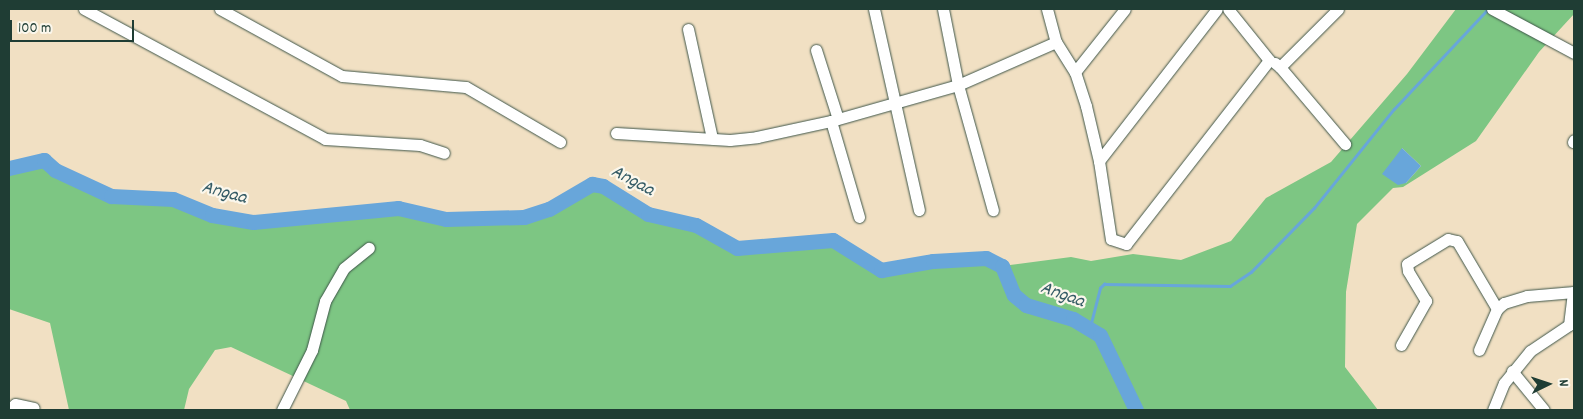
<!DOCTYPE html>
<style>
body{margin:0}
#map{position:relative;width:1583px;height:419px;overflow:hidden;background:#f1e0c3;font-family:Dekko,sans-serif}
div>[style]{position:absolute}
.green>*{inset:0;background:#7dc683}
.water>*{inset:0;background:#68a6da}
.stream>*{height:2.5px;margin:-1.25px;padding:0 1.25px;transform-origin:1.25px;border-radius:1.25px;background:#68a6da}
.river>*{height:15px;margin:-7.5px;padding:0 7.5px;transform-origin:7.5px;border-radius:7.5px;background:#68a6da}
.roads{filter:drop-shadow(0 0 1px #3e5549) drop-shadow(0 0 1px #3e5549)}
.minor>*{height:11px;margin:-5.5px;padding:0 5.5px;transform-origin:5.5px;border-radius:5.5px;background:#fff}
span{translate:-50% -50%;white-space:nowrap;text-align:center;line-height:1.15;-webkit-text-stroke:4.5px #fbf7ec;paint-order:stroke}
.water-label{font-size:19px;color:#355c66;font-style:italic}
.frame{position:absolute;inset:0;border:10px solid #1f3d34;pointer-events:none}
.north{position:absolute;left:1523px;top:359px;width:50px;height:50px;-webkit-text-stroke:4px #fbf7ec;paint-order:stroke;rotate:86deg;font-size:14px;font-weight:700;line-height:20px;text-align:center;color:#1f3d34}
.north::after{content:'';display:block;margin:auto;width:18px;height:22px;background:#1f3d34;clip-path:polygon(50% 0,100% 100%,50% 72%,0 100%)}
.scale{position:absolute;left:10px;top:20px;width:124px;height:22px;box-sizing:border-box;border:2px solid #1f3d34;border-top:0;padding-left:6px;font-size:15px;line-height:18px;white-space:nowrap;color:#1f3d34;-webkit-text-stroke:4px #fbf7ec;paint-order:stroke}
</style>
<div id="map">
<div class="green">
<div style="clip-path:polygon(evenodd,1456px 9px,1574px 9px,1574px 14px,1539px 52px,1476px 141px,1403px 187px,1393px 188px,1357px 224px,1346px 292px,1345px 367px,1378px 410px,350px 410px,346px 401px,231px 347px,215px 350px,189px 389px,184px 410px,69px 410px,50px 323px,9px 309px,9px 168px,44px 160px,55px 170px,111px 196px,173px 199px,212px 215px,253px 222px,398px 208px,446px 219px,524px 217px,549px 209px,592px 184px,603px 186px,648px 214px,696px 225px,728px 246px,749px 248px,833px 240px,881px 270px,933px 261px,986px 258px,1002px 266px,1071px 257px,1091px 261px,1133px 254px,1181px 260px,1231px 241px,1266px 198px,1331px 162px,1407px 74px,1456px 9px,1402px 148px,1421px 166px,1406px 183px,1402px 148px)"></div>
</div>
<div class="water">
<div style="clip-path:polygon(1402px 148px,1421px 166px,1406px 183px,1398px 185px,1382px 174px)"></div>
</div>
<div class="stream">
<div style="left:1090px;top:327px;width:40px;rotate:-75.6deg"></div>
<div style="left:1100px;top:288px;width:6px;rotate:-45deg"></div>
<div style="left:1104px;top:284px;width:126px;rotate:0.9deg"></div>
<div style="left:1230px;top:286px;width:25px;rotate:-34deg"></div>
<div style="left:1251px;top:272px;width:90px;rotate:-45.5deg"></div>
<div style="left:1314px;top:208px;width:127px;rotate:-51.1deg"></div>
<div style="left:1394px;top:109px;width:137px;rotate:-46.8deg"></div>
</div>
<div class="river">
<div style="left:9px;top:168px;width:36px;rotate:-13deg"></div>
<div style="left:44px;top:160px;width:15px;rotate:42deg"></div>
<div style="left:55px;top:170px;width:62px;rotate:24.9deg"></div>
<div style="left:111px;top:196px;width:62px;rotate:2.8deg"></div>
<div style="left:173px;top:199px;width:42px;rotate:22.3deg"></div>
<div style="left:212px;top:215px;width:42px;rotate:9.7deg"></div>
<div style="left:253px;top:222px;width:146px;rotate:-5.5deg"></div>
<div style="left:398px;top:208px;width:49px;rotate:12.9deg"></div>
<div style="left:446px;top:219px;width:78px;rotate:-1.5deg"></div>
<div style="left:524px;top:217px;width:26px;rotate:-18deg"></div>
<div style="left:549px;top:209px;width:50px;rotate:-30.2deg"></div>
<div style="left:592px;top:184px;width:11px;rotate:10deg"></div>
<div style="left:603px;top:186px;width:53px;rotate:31.9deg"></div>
<div style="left:648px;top:214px;width:49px;rotate:12.9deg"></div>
<div style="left:696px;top:225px;width:47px;rotate:29.3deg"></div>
<div style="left:737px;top:248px;width:96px;rotate:-4.8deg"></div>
<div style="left:833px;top:240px;width:57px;rotate:32deg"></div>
<div style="left:881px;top:270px;width:53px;rotate:-9.8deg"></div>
<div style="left:933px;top:261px;width:53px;rotate:-3.2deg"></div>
<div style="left:986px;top:258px;width:18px;rotate:27deg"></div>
<div style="left:1002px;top:266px;width:31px;rotate:68deg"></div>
<div style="left:1014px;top:295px;width:16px;rotate:40deg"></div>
<div style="left:1026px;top:305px;width:49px;rotate:16.6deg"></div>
<div style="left:1073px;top:319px;width:31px;rotate:31deg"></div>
<div style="left:1100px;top:335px;width:83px;rotate:64.4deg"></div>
</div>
<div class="roads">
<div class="minor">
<div style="left:84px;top:9px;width:274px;rotate:28.3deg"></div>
<div style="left:325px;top:139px;width:95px;rotate:3.6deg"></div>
<div style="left:420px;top:145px;width:25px;rotate:18deg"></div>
<div style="left:220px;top:9px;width:139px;rotate:28.8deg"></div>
<div style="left:342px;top:76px;width:124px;rotate:5.1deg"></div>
<div style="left:466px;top:87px;width:109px;rotate:30.3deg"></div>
<div style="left:874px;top:9px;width:206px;rotate:77.4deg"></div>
<div style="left:943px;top:9px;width:77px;rotate:78.8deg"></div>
<div style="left:958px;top:85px;width:130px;rotate:74.4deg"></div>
<div style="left:1047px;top:9px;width:34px;rotate:75deg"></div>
<div style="left:1056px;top:42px;width:36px;rotate:58deg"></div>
<div style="left:1075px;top:72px;width:36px;rotate:72deg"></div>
<div style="left:1086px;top:106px;width:57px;rotate:76.7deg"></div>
<div style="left:1099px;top:161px;width:79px;rotate:81.3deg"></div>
<div style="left:1111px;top:239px;width:16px;rotate:18deg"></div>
<div style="left:1126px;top:244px;width:233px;rotate:-52.1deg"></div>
<div style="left:1269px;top:60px;width:65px;rotate:-128.8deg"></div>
<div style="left:1492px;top:9px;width:93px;rotate:28.2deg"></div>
<div style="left:688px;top:29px;width:112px;rotate:77.6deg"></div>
<div style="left:816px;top:50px;width:72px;rotate:72.3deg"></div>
<div style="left:1275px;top:63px;width:6px;rotate:39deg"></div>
<div style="left:1280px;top:67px;width:82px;rotate:-45deg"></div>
<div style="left:1280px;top:67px;width:101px;rotate:49.8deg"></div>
<div style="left:1075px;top:72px;width:80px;rotate:-51.6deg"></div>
<div style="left:831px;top:121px;width:100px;rotate:73.7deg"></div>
<div style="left:616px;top:133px;width:114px;rotate:3.5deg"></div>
<div style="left:730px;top:140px;width:27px;rotate:-6deg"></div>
<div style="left:757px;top:137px;width:76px;rotate:-12.2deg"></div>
<div style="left:831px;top:121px;width:132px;rotate:-15.8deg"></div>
<div style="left:958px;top:85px;width:107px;rotate:-23.7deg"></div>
<div style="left:1573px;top:142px;width:2px;rotate:-63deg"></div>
<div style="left:1099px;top:161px;width:192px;rotate:-52.2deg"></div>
<div style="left:1401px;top:345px;width:51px;rotate:-60.4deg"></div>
<div style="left:1426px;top:301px;width:35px;rotate:-121deg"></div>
<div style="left:1408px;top:271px;width:7px;rotate:-98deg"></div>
<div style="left:1407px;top:264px;width:48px;rotate:-31.4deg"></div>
<div style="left:1448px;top:239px;width:9px;rotate:13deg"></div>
<div style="left:1457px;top:241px;width:79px;rotate:59.5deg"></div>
<div style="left:1479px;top:350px;width:45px;rotate:-66.3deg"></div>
<div style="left:1497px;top:309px;width:9px;rotate:-41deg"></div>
<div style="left:1504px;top:303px;width:24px;rotate:-17deg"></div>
<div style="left:1527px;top:296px;width:47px;rotate:-4.9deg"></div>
<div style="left:1512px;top:371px;width:50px;rotate:50.6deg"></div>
<div style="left:9px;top:410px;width:8px;rotate:-45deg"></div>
<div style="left:15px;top:404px;width:19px;rotate:12deg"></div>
<div style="left:282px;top:410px;width:67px;rotate:-63.4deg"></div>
<div style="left:312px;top:350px;width:51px;rotate:-75.1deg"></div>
<div style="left:325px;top:301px;width:38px;rotate:-60deg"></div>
<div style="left:344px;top:268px;width:32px;rotate:-39deg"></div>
<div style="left:1493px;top:410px;width:29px;rotate:-68deg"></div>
<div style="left:1504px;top:383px;width:41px;rotate:-50.9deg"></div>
<div style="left:1530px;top:351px;width:47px;rotate:-33.7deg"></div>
<div style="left:1569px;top:325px;width:33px;rotate:-83deg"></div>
</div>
</div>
<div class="water-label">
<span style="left:632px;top:182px;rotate:28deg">Angaa</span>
<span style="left:224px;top:194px;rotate:15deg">Angaa</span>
<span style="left:1062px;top:296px;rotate:20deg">Angaa</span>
</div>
<div class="frame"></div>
<div class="north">N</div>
<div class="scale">100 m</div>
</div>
